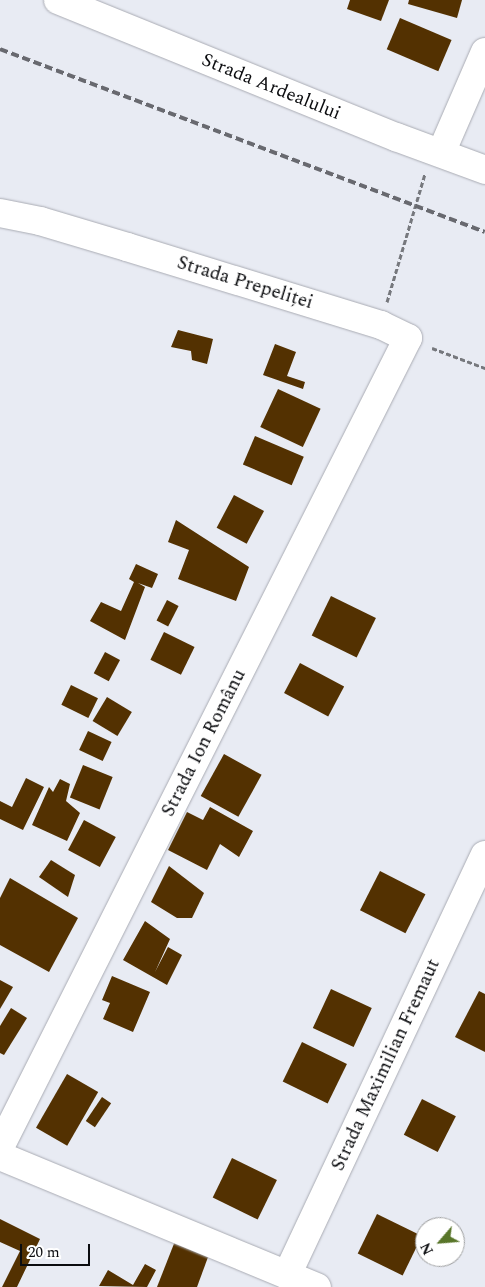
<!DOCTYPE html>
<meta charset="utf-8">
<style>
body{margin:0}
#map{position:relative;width:485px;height:1287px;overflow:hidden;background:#e8ebf3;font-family:Spectral,serif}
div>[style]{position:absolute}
.building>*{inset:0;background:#533101;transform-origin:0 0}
.path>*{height:3px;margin-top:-1.5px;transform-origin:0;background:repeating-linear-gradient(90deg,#76787d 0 5px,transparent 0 7.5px)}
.roads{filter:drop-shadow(0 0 1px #a9abb3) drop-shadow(0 0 1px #a9abb3)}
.minor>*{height:28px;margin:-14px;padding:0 14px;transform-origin:14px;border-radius:14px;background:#fff}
.rail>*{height:4px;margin-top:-2px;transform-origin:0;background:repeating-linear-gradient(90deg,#68696f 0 8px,transparent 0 12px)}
span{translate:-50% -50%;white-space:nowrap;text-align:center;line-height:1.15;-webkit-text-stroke:5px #fff;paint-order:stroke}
.street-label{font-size:19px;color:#0b0c0f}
.north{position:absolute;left:415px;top:1217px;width:50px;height:50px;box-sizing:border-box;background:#fff;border:1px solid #9d9e9f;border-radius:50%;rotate:243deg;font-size:14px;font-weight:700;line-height:20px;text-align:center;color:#0b0c0f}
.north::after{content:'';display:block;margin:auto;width:18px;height:22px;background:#587529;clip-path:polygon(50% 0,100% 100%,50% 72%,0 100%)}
.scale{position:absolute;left:20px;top:1244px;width:70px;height:22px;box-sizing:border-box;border:2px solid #0b0c0f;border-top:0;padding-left:6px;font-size:15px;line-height:18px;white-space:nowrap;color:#0b0c0f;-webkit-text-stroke:4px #fff;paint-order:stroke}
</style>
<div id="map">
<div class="building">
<div style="clip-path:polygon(350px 0,389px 0,381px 21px,347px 9px)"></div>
<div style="clip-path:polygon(409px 0,462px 0,457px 18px,408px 4px)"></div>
<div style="left:400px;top:18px;width:56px;height:34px;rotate:23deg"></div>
<div style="clip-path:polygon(178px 330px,213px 339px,207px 364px,192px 360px,191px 351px,171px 347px)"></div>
<div style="clip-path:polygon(275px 344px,296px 352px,287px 376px,305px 382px,303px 389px,263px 375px)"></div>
<div style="left:278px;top:389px;width:47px;height:42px;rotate:25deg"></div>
<div style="left:255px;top:436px;width:53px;height:31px;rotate:23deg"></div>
<div style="left:234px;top:495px;width:34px;height:37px;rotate:28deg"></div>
<div style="clip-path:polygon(176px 520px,249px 567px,236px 601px,178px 579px,189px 550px,168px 542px)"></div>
<div style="clip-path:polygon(136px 564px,158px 574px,152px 588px,138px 583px,145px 587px,125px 640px,90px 621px,101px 602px,121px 611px,134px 582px,129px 579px)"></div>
<div style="left:331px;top:596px;width:50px;height:44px;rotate:26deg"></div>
<div style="left:167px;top:600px;width:13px;height:23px;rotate:27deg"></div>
<div style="left:164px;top:632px;width:34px;height:31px;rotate:26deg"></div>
<div style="left:105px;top:652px;width:17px;height:24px;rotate:28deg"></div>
<div style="left:300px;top:663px;width:50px;height:34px;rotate:28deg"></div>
<div style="left:71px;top:685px;width:30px;height:22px;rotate:26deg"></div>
<div style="left:107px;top:697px;width:29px;height:28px;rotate:31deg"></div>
<div style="left:88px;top:731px;width:26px;height:21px;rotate:25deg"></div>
<div style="left:224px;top:754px;width:43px;height:48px;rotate:29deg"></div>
<div style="left:83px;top:765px;width:32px;height:35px;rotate:22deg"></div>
<div style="clip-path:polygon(26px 778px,44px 787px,23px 830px,0 819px,0 801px,12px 807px)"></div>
<div style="clip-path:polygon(60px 779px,70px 784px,66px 801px,80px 813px,67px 841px,32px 825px,49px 787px,53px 792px)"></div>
<div style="clip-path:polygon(210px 807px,253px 831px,239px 857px,220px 844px,207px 870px,168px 850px,187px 812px,203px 820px)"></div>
<div style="left:84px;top:820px;width:36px;height:34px;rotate:28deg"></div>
<div style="clip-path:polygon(51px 860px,75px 875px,68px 897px,39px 877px)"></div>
<div style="clip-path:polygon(169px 866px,204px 893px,192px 918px,177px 918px,151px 902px)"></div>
<div style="left:380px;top:871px;width:51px;height:44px;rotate:27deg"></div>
<div style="clip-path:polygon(10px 878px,78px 918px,49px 972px,0 945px,0 898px)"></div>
<div style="clip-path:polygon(145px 921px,170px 939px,155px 972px,168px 947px,182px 955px,167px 985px,123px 960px)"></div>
<div style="clip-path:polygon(112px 976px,150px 992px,133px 1032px,103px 1019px,110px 1003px,102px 1000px)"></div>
<div style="clip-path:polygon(0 980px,13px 987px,0 1009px)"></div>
<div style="left:331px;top:989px;width:45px;height:43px;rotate:25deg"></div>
<div style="clip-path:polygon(479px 991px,485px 994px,485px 1052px,455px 1037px)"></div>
<div style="clip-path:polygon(11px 1008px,27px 1018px,4px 1055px,0 1053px,0 1026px)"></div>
<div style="left:302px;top:1042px;width:50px;height:44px;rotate:26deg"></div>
<div style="left:67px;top:1074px;width:36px;height:62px;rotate:30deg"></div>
<div style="left:102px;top:1097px;width:11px;height:29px;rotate:34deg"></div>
<div style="left:422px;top:1099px;width:38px;height:40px;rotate:27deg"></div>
<div style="left:232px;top:1158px;width:50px;height:44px;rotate:26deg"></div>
<div style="left:377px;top:1214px;width:50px;height:44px;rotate:26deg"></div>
<div style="clip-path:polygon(0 1219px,40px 1239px,17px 1287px,2px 1287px,20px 1251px,0 1242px)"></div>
<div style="clip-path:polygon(177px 1236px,211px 1249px,197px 1287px,157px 1287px)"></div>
<div style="clip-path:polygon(145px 1264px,156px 1270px,147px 1287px,99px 1286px,108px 1270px,133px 1285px)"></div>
</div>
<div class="path">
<div style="left:387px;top:302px;width:134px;rotate:-73.5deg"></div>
<div style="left:432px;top:348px;width:57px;rotate:20.7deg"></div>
</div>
<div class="roads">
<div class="minor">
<div style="left:58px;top:0;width:365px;rotate:22.1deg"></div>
<div style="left:396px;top:137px;width:95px;rotate:20.3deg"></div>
<div style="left:441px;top:153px;width:110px;rotate:-66.5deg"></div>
<div style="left:0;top:213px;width:41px;rotate:11.3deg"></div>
<div style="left:40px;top:221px;width:91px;rotate:16.6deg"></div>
<div style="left:127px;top:247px;width:266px;rotate:17.1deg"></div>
<div style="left:381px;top:325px;width:30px;rotate:26deg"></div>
<div style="left:408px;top:338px;width:906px;rotate:116.76deg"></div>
<div style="left:0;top:1156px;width:343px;rotate:22.5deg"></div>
<div style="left:287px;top:1275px;width:464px;rotate:-64.8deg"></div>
</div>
</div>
<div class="rail">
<div style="left:0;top:49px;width:518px;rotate:20.67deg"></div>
</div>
<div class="street-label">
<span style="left:271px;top:87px;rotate:22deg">Strada Ardealului</span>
<span style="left:245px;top:283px;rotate:17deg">Strada Prepeliței</span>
<span style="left:204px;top:743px;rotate:-63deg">Strada Ion Românu</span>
<span style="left:386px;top:1065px;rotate:-65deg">Strada Maximilian Fremaut</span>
</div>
<div class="north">N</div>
<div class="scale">20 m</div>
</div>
